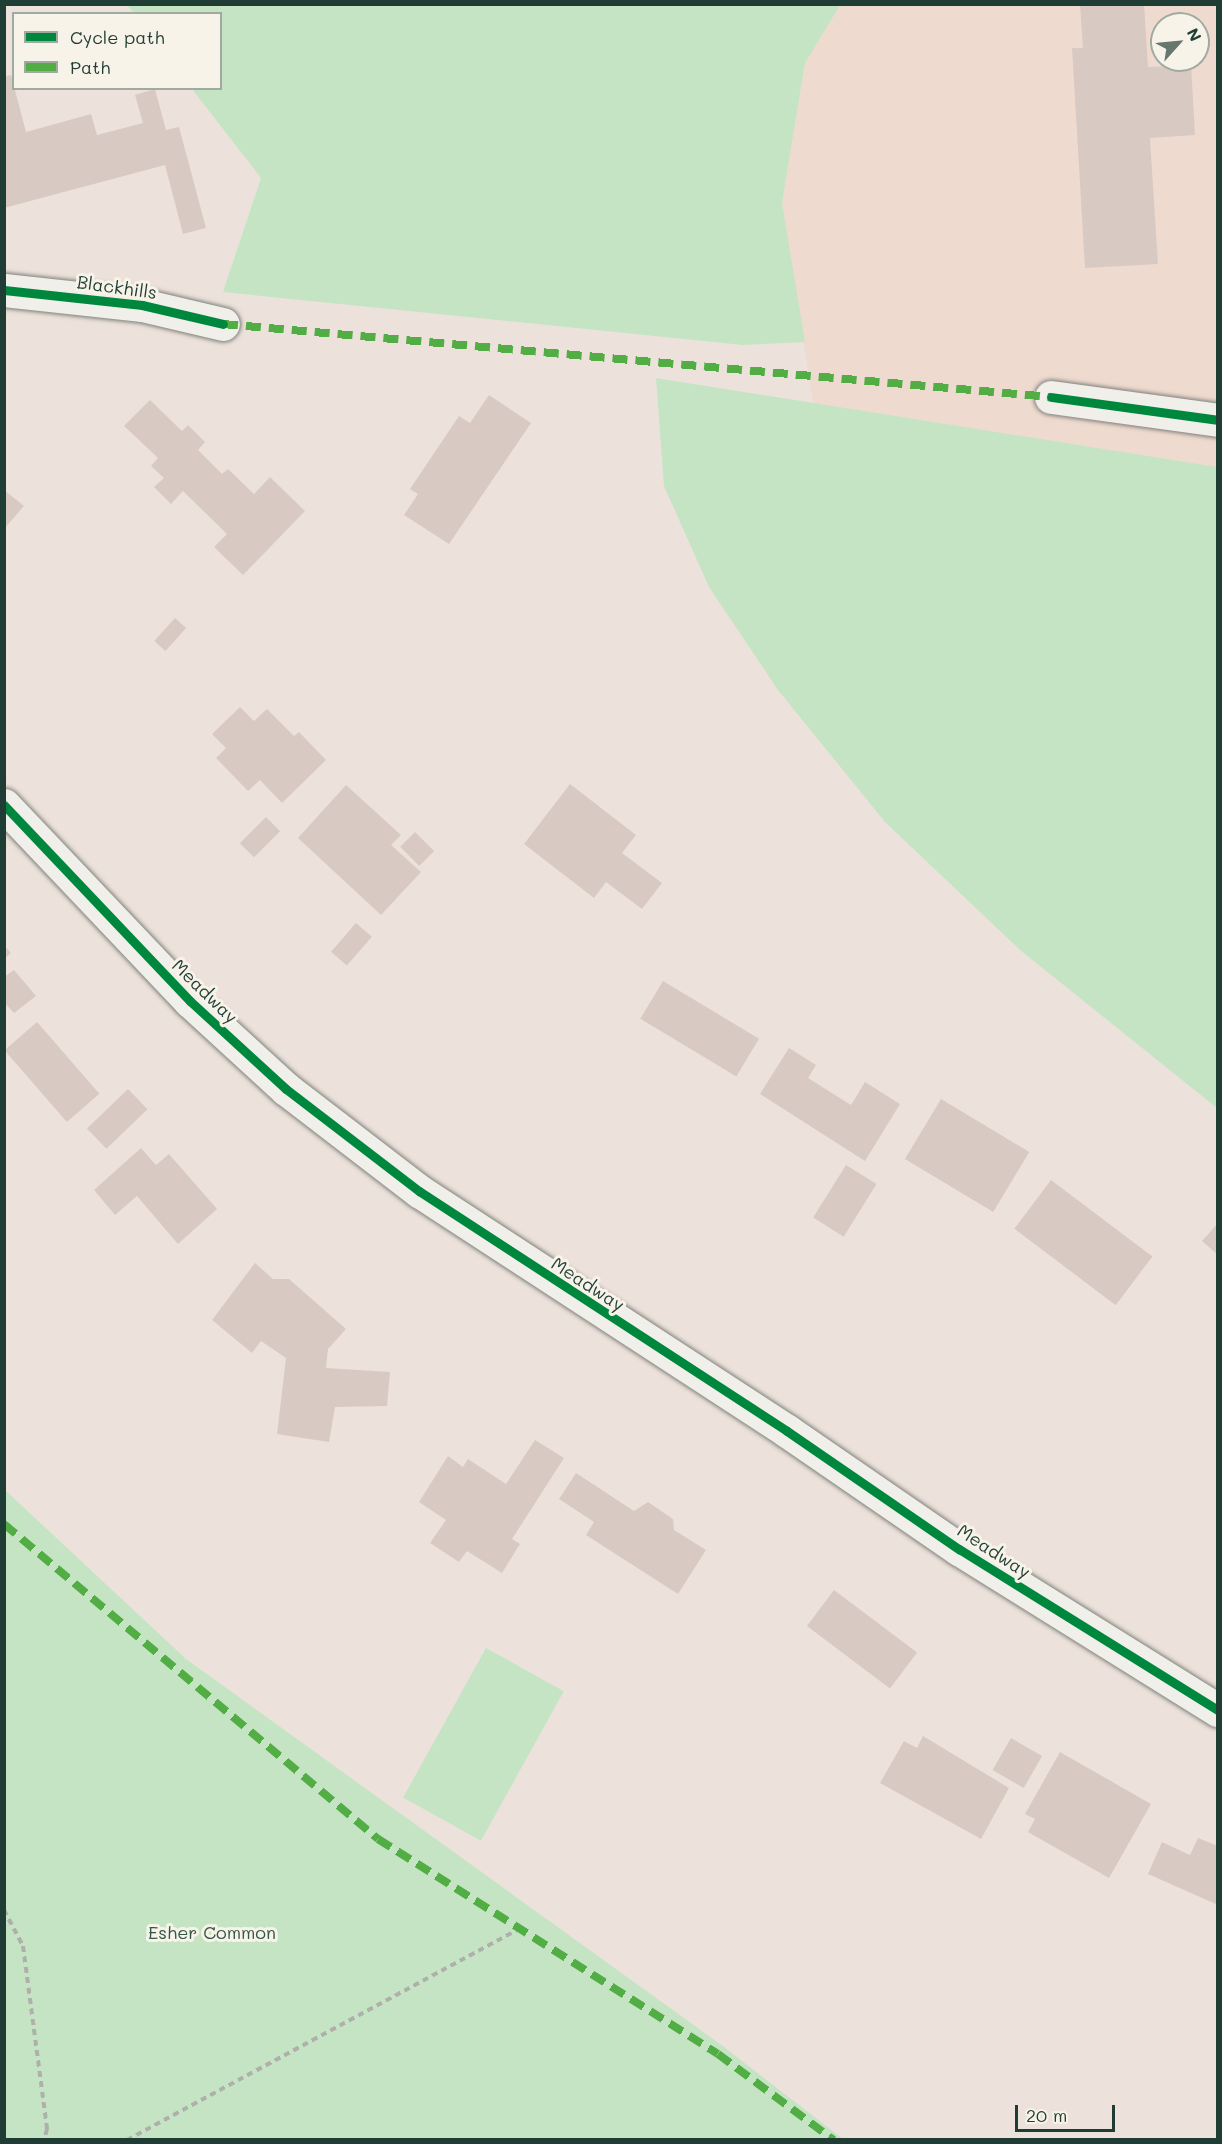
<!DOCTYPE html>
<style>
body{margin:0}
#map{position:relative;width:1222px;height:2144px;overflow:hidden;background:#ece2db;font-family:Mali,sans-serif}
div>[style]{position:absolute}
.built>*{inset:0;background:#efdacf}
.green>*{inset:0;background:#c4e4c4;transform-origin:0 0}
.building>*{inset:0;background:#d8cac3;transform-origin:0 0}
.path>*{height:4px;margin-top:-2px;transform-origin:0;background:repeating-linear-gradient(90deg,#afb0ab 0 6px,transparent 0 10.5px)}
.roads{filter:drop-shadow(0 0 2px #81827d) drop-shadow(0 0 2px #81827d)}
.street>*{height:33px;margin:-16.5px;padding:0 16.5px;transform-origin:16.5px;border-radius:16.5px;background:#f1efea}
.quiet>*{height:8px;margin-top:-4px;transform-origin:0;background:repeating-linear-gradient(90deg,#52ad45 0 15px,transparent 0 23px)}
.cycleway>*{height:9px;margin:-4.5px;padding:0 4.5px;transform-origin:4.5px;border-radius:4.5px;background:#00873e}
span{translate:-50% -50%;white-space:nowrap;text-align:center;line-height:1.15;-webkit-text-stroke:6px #f7f3e8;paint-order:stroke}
.street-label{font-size:18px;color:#1f3d34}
.park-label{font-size:18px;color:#335647}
.frame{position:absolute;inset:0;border:6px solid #1f3d34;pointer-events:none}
.legend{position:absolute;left:12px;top:12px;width:210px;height:78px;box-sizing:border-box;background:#f7f3e8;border:2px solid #a1aaa0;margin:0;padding:8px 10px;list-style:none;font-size:18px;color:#1f3d34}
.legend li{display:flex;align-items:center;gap:12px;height:30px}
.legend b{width:30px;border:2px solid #a1aaa0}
.north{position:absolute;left:1150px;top:12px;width:60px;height:60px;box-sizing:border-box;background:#f7f3e8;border:2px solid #a1aaa0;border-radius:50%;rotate:63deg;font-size:16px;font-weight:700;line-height:24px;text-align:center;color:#1f3d34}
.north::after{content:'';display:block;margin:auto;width:21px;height:27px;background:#67776e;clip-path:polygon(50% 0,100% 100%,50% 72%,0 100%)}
.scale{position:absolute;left:1015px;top:2105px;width:100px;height:27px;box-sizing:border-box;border:3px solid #1f3d34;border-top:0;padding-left:8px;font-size:18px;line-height:21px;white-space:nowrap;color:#1f3d34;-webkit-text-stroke:4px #f7f3e8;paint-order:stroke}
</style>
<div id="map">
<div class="built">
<div style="clip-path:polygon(evenodd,840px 5px,1217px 5px,1217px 467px,813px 403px,782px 203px,805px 63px,840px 5px,1162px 24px,1198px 24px,1198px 60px,1162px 60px,1162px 24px)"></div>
</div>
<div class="green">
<div style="clip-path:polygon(127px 5px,840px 5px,805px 63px,782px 203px,805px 342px,743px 345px,223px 292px,261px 178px,192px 89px,220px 88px,220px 14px,134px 13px)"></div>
<div style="clip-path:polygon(656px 378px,1217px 467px,1217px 1108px,1020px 950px,885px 822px,778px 690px,709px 587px,664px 486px)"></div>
<div style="clip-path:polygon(5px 1490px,186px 1659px,720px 2044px,843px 2139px,5px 2139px)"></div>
<div style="left:486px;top:1648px;width:89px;height:171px;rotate:29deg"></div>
</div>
<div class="building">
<div style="clip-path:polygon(1080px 4px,1144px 4px,1148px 67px,1191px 65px,1195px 135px,1150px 138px,1158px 264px,1085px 268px,1072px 48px,1083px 48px)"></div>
<div style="clip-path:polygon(11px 75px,26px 132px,91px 114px,97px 135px,143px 123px,135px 95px,155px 89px,166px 130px,179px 127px,206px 228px,183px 234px,165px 165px,4px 208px,4px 77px)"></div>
<div style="clip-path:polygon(489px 395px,531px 423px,449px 544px,404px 515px,418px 494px,410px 489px,459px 416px,470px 423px)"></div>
<div style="clip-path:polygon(150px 400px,182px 431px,188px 425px,205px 442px,198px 450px,222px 474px,228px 469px,254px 494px,270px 477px,305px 511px,243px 575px,214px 547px,227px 534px,183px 491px,171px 504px,154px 487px,164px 478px,151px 466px,158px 458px,124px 426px)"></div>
<div style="clip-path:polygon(4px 490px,24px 506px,4px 529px)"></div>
<div style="left:175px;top:618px;width:15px;height:31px;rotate:42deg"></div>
<div style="clip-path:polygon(240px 707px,254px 721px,267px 709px,294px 736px,299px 732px,326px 760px,282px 803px,260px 780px,248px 791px,216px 758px,226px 748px,212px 734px)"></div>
<div style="clip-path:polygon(570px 784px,636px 835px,622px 853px,662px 883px,642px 909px,606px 882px,594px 898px,524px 844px)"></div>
<div style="clip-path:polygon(346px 785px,401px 835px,391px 845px,421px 872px,381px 915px,298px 838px)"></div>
<div style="left:266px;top:817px;width:20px;height:37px;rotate:45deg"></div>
<div style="left:415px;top:832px;width:27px;height:21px;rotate:45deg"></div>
<div style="left:356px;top:923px;width:21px;height:38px;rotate:41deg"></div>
<div style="clip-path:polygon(4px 945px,11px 953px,4px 959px)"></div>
<div style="clip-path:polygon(14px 970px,36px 996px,14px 1013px,4px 1002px,4px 977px)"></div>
<div style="left:663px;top:981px;width:112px;height:44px;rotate:31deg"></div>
<div style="left:37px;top:1022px;width:95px;height:43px;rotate:49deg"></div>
<div style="clip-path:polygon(789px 1048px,816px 1065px,808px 1078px,851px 1105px,865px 1082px,900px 1104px,865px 1161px,760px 1094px)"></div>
<div style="left:128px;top:1089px;width:28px;height:57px;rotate:46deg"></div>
<div style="left:941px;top:1099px;width:103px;height:70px;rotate:31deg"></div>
<div style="clip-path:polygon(141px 1148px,156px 1165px,169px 1154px,217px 1209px,178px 1244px,137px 1196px,115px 1215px,94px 1190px)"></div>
<div style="left:846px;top:1165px;width:36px;height:62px;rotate:32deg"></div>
<div style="left:1051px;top:1180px;width:127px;height:61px;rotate:37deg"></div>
<div style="clip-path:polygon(1218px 1223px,1218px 1255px,1202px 1241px)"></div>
<div style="clip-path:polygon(255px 1263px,273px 1279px,289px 1279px,346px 1329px,328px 1349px,326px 1368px,390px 1372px,387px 1406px,335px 1407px,329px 1442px,277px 1434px,286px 1358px,261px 1341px,252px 1353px,212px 1320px)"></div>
<div style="clip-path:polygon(535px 1440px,564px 1458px,512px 1539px,520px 1544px,502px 1573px,467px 1551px,459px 1562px,430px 1543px,446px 1520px,419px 1502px,448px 1456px,463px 1467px,468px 1459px,506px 1484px)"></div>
<div style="clip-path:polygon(576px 1473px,634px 1511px,648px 1502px,673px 1519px,674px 1530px,706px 1550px,678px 1594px,586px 1535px,594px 1522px,559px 1499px)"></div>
<div style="left:834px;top:1590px;width:104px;height:45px;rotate:37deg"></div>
<div style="clip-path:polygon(923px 1736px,1009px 1788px,981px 1839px,880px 1783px,904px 1741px,917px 1748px)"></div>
<div style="left:1011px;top:1738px;width:36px;height:37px;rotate:30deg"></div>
<div style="clip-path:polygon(1060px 1752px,1151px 1804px,1109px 1878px,1028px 1832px,1035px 1819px,1025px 1814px)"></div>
<div style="clip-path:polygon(1198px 1838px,1218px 1846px,1218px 1905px,1148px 1874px,1162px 1842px,1190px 1855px)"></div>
</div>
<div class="path">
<div style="left:4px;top:1910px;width:41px;rotate:62.2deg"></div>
<div style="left:23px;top:1946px;width:185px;rotate:82.5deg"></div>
<div style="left:47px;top:2129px;width:11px;rotate:105deg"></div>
<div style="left:127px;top:2140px;width:447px;rotate:-28.3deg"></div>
</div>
<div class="roads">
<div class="street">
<div style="left:4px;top:290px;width:139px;rotate:6.2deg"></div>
<div style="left:142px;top:305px;width:83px;rotate:13.2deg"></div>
<div style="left:1051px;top:397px;width:169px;rotate:7.8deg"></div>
<div style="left:4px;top:805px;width:270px;rotate:46.5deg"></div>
<div style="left:190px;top:1001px;width:130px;rotate:42.5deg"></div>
<div style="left:286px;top:1089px;width:168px;rotate:37.5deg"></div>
<div style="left:419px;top:1191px;width:439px;rotate:33.1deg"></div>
<div style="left:787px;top:1431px;width:209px;rotate:34.5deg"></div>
<div style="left:959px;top:1549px;width:305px;rotate:31.9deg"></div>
</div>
</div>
<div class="quiet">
<div style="left:223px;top:324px;width:831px;rotate:5.04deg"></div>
<div style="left:4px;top:1524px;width:489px;rotate:40.1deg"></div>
<div style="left:378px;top:1839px;width:402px;rotate:32.3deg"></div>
<div style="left:718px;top:2054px;width:144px;rotate:36.6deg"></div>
</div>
<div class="cycleway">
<div style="left:4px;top:290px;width:139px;rotate:6.2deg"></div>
<div style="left:142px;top:305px;width:83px;rotate:13.2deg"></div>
<div style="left:1051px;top:397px;width:169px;rotate:7.8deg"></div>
<div style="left:4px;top:805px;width:270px;rotate:46.5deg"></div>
<div style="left:190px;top:1001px;width:130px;rotate:42.5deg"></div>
<div style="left:286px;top:1089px;width:168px;rotate:37.5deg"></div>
<div style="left:419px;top:1191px;width:439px;rotate:33.1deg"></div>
<div style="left:787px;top:1431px;width:209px;rotate:34.5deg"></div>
<div style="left:959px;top:1549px;width:305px;rotate:31.9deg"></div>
</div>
<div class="street-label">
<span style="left:117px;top:287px;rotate:8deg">Blackhills</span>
<span style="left:205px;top:991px;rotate:44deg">Meadway</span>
<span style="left:588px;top:1284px;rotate:33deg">Meadway</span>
<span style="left:994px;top:1551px;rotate:33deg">Meadway</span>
</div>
<div class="park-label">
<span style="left:212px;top:1932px">Esher Common</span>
</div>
<div class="frame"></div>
<ul class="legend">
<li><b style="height:8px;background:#00873e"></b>Cycle path</li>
<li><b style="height:8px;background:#52ad45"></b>Path</li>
</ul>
<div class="north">N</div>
<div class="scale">20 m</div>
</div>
